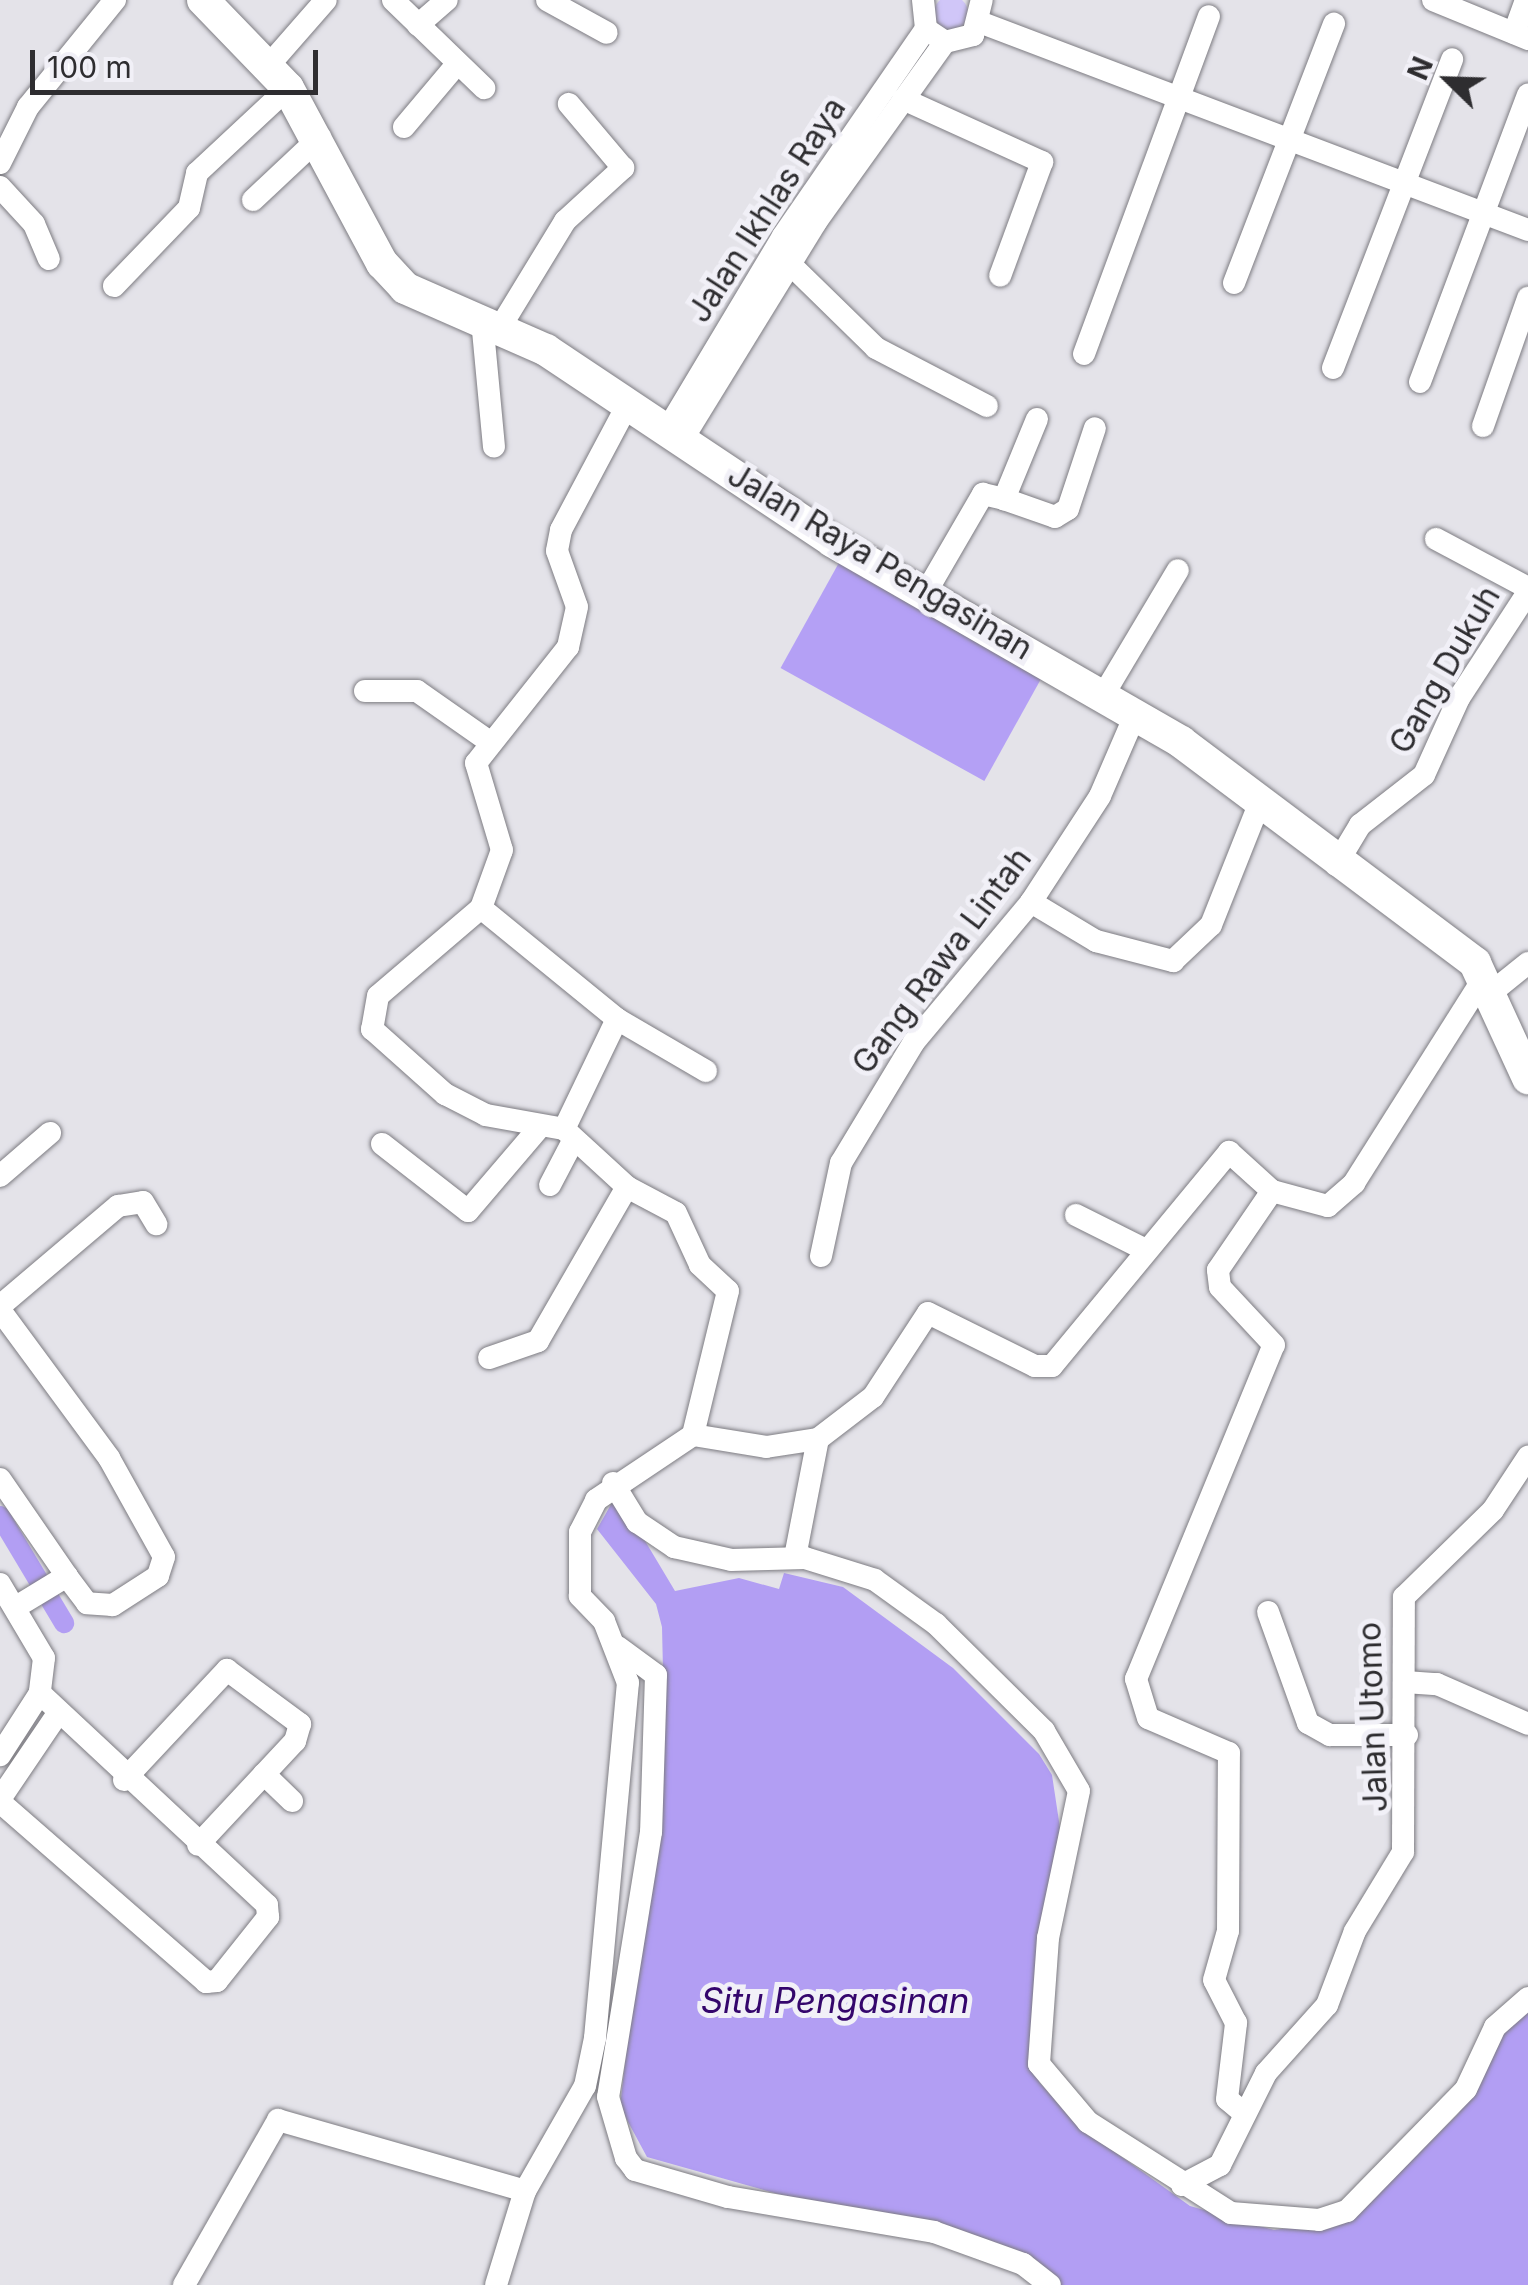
<!DOCTYPE html>
<style>
body{margin:0}
#map{position:relative;width:1528px;height:2285px;overflow:hidden;background:#e4e3e9;font-family:Inter,sans-serif}
div>[style]{position:absolute}
.green>*{inset:0;background:#d0c6f8}
.round{border-radius:50%}
.forest>*{inset:0;background:#b4a0f5;transform-origin:0 0}
.water>*{inset:0;background:#b29ef3}
.canal>*{height:20px;margin:-10px;padding:0 10px;transform-origin:10px;border-radius:10px;background:#b29ef3}
.roads{filter:drop-shadow(0 0 2px #7d7c82) drop-shadow(0 0 2px #7d7c82)}
.street>*{height:22px;margin:-11px;padding:0 11px;transform-origin:11px;border-radius:11px;background:#fff}
.secondary>*{height:32px;margin:-16px;padding:0 16px;transform-origin:16px;border-radius:16px;background:#fff}
span{translate:-50% -50%;white-space:nowrap;text-align:center;line-height:1.15;-webkit-text-stroke:10px #f1f0f7;paint-order:stroke}
.street-label{font-size:32px;color:#2e2d30}
.water-label{font-size:35px;color:#34066c;font-style:italic}
.north{position:absolute;left:1398px;top:30px;width:100px;height:100px;-webkit-text-stroke:8px #f1f0f7;paint-order:stroke;rotate:293deg;font-size:28px;font-weight:700;line-height:40px;text-align:center;color:#2e2d30}
.north::after{content:'';display:block;margin:auto;width:35px;height:45px;background:#2e2d30;clip-path:polygon(50% 0,100% 100%,50% 72%,0 100%)}
.scale{position:absolute;left:30px;top:50px;width:288px;height:45px;box-sizing:border-box;border:5px solid #2e2d30;border-top:0;padding-left:12px;font-size:30px;line-height:35px;white-space:nowrap;color:#2e2d30;-webkit-text-stroke:8px #f1f0f7;paint-order:stroke}
</style>
<div id="map">
<div class="green">
<div class="round" style="left:934px;top:-4px;width:34px;height:34px"></div>
</div>
<div class="forest">
<div style="left:846px;top:550px;width:233px;height:135px;rotate:29deg"></div>
</div>
<div class="water">
<div style="clip-path:polygon(617px 1494px,675px 1591px,739px 1578px,779px 1589px,784px 1573px,843px 1587px,953px 1668px,1039px 1754px,1052px 1775px,1060px 1828px,1046px 1902px,1039px 2082px,1080px 2127px,1190px 2206px,1274px 2230px,1354px 2218px,1459px 2113px,1495px 2035px,1528px 2009px,1528px 2285px,1059px 2285px,1040px 2268px,647px 2157px,620px 2107px,664px 1715px,662px 1627px,656px 1604px,597px 1529px)"></div>
</div>
<div class="canal">
<div style="left:0;top:1516px;width:125px;rotate:59.1deg"></div>
</div>
<div class="roads">
<div class="street">
<div style="left:393px;top:0;width:127px;rotate:44deg"></div>
<div style="left:547px;top:0;width:68px;rotate:28.8deg"></div>
<div style="left:923px;top:0;width:29px;rotate:84deg"></div>
<div style="left:926px;top:29px;width:23px;rotate:34deg"></div>
<div style="left:945px;top:42px;width:29px;rotate:-14deg"></div>
<div style="left:973px;top:35px;width:36px;rotate:-76deg"></div>
<div style="left:1433px;top:0;width:103px;rotate:22.3deg"></div>
<div style="left:982px;top:23px;width:584px;rotate:20.76deg"></div>
<div style="left:418px;top:25px;width:38px;rotate:-41deg"></div>
<div style="left:1514px;top:33px;width:35px;rotate:-70deg"></div>
<div style="left:269px;top:65px;width:86px;rotate:-48.8deg"></div>
<div style="left:903px;top:99px;width:153px;rotate:24.4deg"></div>
<div style="left:1042px;top:162px;width:121px;rotate:110.2deg"></div>
<div style="left:404px;top:127px;width:82px;rotate:-49.9deg"></div>
<div style="left:0;top:163px;width:63px;rotate:-63.4deg"></div>
<div style="left:28px;top:107px;width:138px;rotate:-50.9deg"></div>
<div style="left:0;top:187px;width:50px;rotate:47.4deg"></div>
<div style="left:34px;top:224px;width:38px;rotate:67deg"></div>
<div style="left:253px;top:200px;width:92px;rotate:-43.2deg"></div>
<div style="left:790px;top:264px;width:120px;rotate:44.3deg"></div>
<div style="left:876px;top:348px;width:125px;rotate:27.6deg"></div>
<div style="left:1234px;top:283px;width:278px;rotate:-68.9deg"></div>
<div style="left:114px;top:286px;width:108px;rotate:-46.1deg"></div>
<div style="left:189px;top:208px;width:36px;rotate:-77deg"></div>
<div style="left:197px;top:173px;width:125px;rotate:-43deg"></div>
<div style="left:482px;top:320px;width:127px;rotate:84.6deg"></div>
<div style="left:501px;top:326px;width:123px;rotate:-58.6deg"></div>
<div style="left:565px;top:221px;width:79px;rotate:-42.4deg"></div>
<div style="left:623px;top:168px;width:84px;rotate:-130.2deg"></div>
<div style="left:1084px;top:354px;width:360px;rotate:-69.7deg"></div>
<div style="left:1333px;top:368px;width:331px;rotate:-68.9deg"></div>
<div style="left:1420px;top:382px;width:307px;rotate:-69.4deg"></div>
<div style="left:629px;top:402px;width:145px;rotate:118deg"></div>
<div style="left:561px;top:530px;width:21px;rotate:101deg"></div>
<div style="left:557px;top:551px;width:59px;rotate:70.3deg"></div>
<div style="left:577px;top:607px;width:41px;rotate:102.7deg"></div>
<div style="left:568px;top:647px;width:148px;rotate:128.4deg"></div>
<div style="left:476px;top:763px;width:91px;rotate:73.4deg"></div>
<div style="left:502px;top:850px;width:62px;rotate:109.9deg"></div>
<div style="left:481px;top:908px;width:176px;rotate:39.2deg"></div>
<div style="left:617px;top:1019px;width:122px;rotate:115.7deg"></div>
<div style="left:564px;top:1129px;width:86px;rotate:42.6deg"></div>
<div style="left:627px;top:1187px;width:55px;rotate:28deg"></div>
<div style="left:676px;top:1213px;width:57px;rotate:65.2deg"></div>
<div style="left:700px;top:1265px;width:38px;rotate:43deg"></div>
<div style="left:728px;top:1291px;width:148px;rotate:103.7deg"></div>
<div style="left:1037px;top:419px;width:87px;rotate:112.4deg"></div>
<div style="left:1004px;top:499px;width:54px;rotate:19.4deg"></div>
<div style="left:1055px;top:517px;width:15px;rotate:-32deg"></div>
<div style="left:1068px;top:509px;width:85px;rotate:-71.6deg"></div>
<div style="left:1483px;top:426px;width:136px;rotate:-70.6deg"></div>
<div style="left:667px;top:430px;width:226px;rotate:-59.1deg"></div>
<div style="left:783px;top:236px;width:252px;rotate:-55.4deg"></div>
<div style="left:682px;top:440px;width:256px;rotate:-58.4deg"></div>
<div style="left:816px;top:222px;width:221px;rotate:-54.4deg"></div>
<div style="left:1436px;top:539px;width:104px;rotate:28deg"></div>
<div style="left:925px;top:594px;width:116px;rotate:-59.9deg"></div>
<div style="left:983px;top:494px;width:22px;rotate:13deg"></div>
<div style="left:365px;top:691px;width:52px"></div>
<div style="left:417px;top:691px;width:85px;rotate:35deg"></div>
<div style="left:1104px;top:694px;width:144px;rotate:-59.2deg"></div>
<div style="left:1336px;top:865px;width:47px;rotate:-59deg"></div>
<div style="left:1360px;top:825px;width:81px;rotate:-38deg"></div>
<div style="left:1424px;top:775px;width:85px;rotate:-65.6deg"></div>
<div style="left:1459px;top:698px;width:126px;rotate:-56.9deg"></div>
<div style="left:1031px;top:902px;width:76px;rotate:31deg"></div>
<div style="left:1096px;top:941px;width:80px;rotate:14.6deg"></div>
<div style="left:1173px;top:961px;width:52px;rotate:-43.5deg"></div>
<div style="left:1211px;top:925px;width:127px;rotate:-68.3deg"></div>
<div style="left:481px;top:908px;width:135px;rotate:139.5deg"></div>
<div style="left:378px;top:996px;width:34px;rotate:100deg"></div>
<div style="left:372px;top:1029px;width:98px;rotate:41.7deg"></div>
<div style="left:445px;top:1094px;width:46px;rotate:27.1deg"></div>
<div style="left:486px;top:1115px;width:79px;rotate:10.2deg"></div>
<div style="left:1492px;top:992px;width:46px;rotate:-38.9deg"></div>
<div style="left:617px;top:1019px;width:103px;rotate:30.3deg"></div>
<div style="left:382px;top:1144px;width:109px;rotate:37.9deg"></div>
<div style="left:468px;top:1211px;width:109px;rotate:-49.5deg"></div>
<div style="left:0;top:1176px;width:66px;rotate:-40.7deg"></div>
<div style="left:550px;top:1185px;width:47px;rotate:-62.4deg"></div>
<div style="left:1076px;top:1215px;width:78px;rotate:26.6deg"></div>
<div style="left:821px;top:1256px;width:95px;rotate:-77.9deg"></div>
<div style="left:841px;top:1163px;width:141px;rotate:-58.9deg"></div>
<div style="left:914px;top:1042px;width:182px;rotate:-50.1deg"></div>
<div style="left:1031px;top:902px;width:126px;rotate:-56.9deg"></div>
<div style="left:1100px;top:796px;width:90px;rotate:-66.6deg"></div>
<div style="left:0;top:1306px;width:155px;rotate:-40.3deg"></div>
<div style="left:118px;top:1206px;width:25px;rotate:-9deg"></div>
<div style="left:143px;top:1202px;width:26px;rotate:59deg"></div>
<div style="left:0;top:1310px;width:184px;rotate:53.6deg"></div>
<div style="left:109px;top:1458px;width:113px;rotate:60.9deg"></div>
<div style="left:164px;top:1557px;width:20px;rotate:108deg"></div>
<div style="left:158px;top:1576px;width:54px;rotate:147.2deg"></div>
<div style="left:113px;top:1605px;width:26px;rotate:-176deg"></div>
<div style="left:87px;top:1603px;width:34px;rotate:-127deg"></div>
<div style="left:67px;top:1576px;width:60px;rotate:148.7deg"></div>
<div style="left:489px;top:1358px;width:52px;rotate:-19.1deg"></div>
<div style="left:538px;top:1341px;width:178px;rotate:-60deg"></div>
<div style="left:0;top:1479px;width:118px;rotate:55.4deg"></div>
<div style="left:613px;top:1483px;width:46px;rotate:58.4deg"></div>
<div style="left:637px;top:1522px;width:45px;rotate:34deg"></div>
<div style="left:674px;top:1547px;width:58px;rotate:12.8deg"></div>
<div style="left:731px;top:1560px;width:74px;rotate:-1.5deg"></div>
<div style="left:805px;top:1558px;width:73px;rotate:17.4deg"></div>
<div style="left:875px;top:1580px;width:75px;rotate:35.8deg"></div>
<div style="left:936px;top:1624px;width:152px;rotate:44.7deg"></div>
<div style="left:1044px;top:1731px;width:69px;rotate:59.7deg"></div>
<div style="left:1079px;top:1791px;width:150px;rotate:101.9deg"></div>
<div style="left:1048px;top:1938px;width:126px;rotate:94.1deg"></div>
<div style="left:1039px;top:2064px;width:76px;rotate:49.8deg"></div>
<div style="left:1088px;top:2122px;width:169px;rotate:32.5deg"></div>
<div style="left:1231px;top:2213px;width:88px;rotate:4.5deg"></div>
<div style="left:1319px;top:2220px;width:29px;rotate:-18deg"></div>
<div style="left:1347px;top:2211px;width:170px;rotate:-45.7deg"></div>
<div style="left:1466px;top:2089px;width:68px;rotate:-64.9deg"></div>
<div style="left:1495px;top:2027px;width:44px;rotate:-41.3deg"></div>
<div style="left:795px;top:1557px;width:120px;rotate:-79deg"></div>
<div style="left:0;top:1584px;width:86px;rotate:59.3deg"></div>
<div style="left:44px;top:1658px;width:35px;rotate:97deg"></div>
<div style="left:40px;top:1693px;width:74px;rotate:122.8deg"></div>
<div style="left:1268px;top:1612px;width:118px;rotate:70.2deg"></div>
<div style="left:1308px;top:1723px;width:25px;rotate:29deg"></div>
<div style="left:1330px;top:1735px;width:77px"></div>
<div style="left:618px;top:1647px;width:47px;rotate:36.4deg"></div>
<div style="left:656px;top:1675px;width:157px;rotate:91.8deg"></div>
<div style="left:651px;top:1832px;width:268px;rotate:99.2deg"></div>
<div style="left:608px;top:2097px;width:64px;rotate:73.6deg"></div>
<div style="left:626px;top:2158px;width:15px;rotate:53deg"></div>
<div style="left:635px;top:2170px;width:97px;rotate:16.2deg"></div>
<div style="left:728px;top:2197px;width:209px;rotate:9.6deg"></div>
<div style="left:934px;top:2232px;width:95px;rotate:19.8deg"></div>
<div style="left:1023px;top:2264px;width:34px;rotate:38deg"></div>
<div style="left:1405px;top:1682px;width:32px;rotate:4deg"></div>
<div style="left:1437px;top:1684px;width:99px;rotate:23.7deg"></div>
<div style="left:264px;top:1774px;width:39px;rotate:44deg"></div>
<div style="left:124px;top:1780px;width:151px;rotate:-46.9deg"></div>
<div style="left:227px;top:1670px;width:91px;rotate:36.5deg"></div>
<div style="left:300px;top:1724px;width:18px;rotate:106deg"></div>
<div style="left:295px;top:1741px;width:142px;rotate:133deg"></div>
<div style="left:0;top:1799px;width:105px;rotate:-55.9deg"></div>
<div style="left:0;top:1802px;width:274px;rotate:41.1deg"></div>
<div style="left:206px;top:1982px;width:11px;rotate:-5deg"></div>
<div style="left:217px;top:1981px;width:82px;rotate:-51.4deg"></div>
<div style="left:268px;top:1917px;width:12px;rotate:-95deg"></div>
<div style="left:267px;top:1905px;width:311px;rotate:-137deg"></div>
<div style="left:1245px;top:2114px;width:23px;rotate:-140deg"></div>
<div style="left:1227px;top:2099px;width:77px;rotate:-83.2deg"></div>
<div style="left:1236px;top:2023px;width:48px;rotate:-117.1deg"></div>
<div style="left:1214px;top:1980px;width:51px;rotate:-74.1deg"></div>
<div style="left:1228px;top:1931px;width:178px;rotate:-89.7deg"></div>
<div style="left:1229px;top:1753px;width:88px;rotate:-156.6deg"></div>
<div style="left:1148px;top:1718px;width:41px;rotate:-107.1deg"></div>
<div style="left:1136px;top:1679px;width:361px;rotate:-67.6deg"></div>
<div style="left:1274px;top:1345px;width:79px;rotate:-133deg"></div>
<div style="left:1220px;top:1287px;width:17px;rotate:-97deg"></div>
<div style="left:1218px;top:1270px;width:96px;rotate:-55.6deg"></div>
<div style="left:1182px;top:2185px;width:43px;rotate:-27.8deg"></div>
<div style="left:1220px;top:2165px;width:103px;rotate:-63.4deg"></div>
<div style="left:1266px;top:2073px;width:91px;rotate:-48.1deg"></div>
<div style="left:1327px;top:2005px;width:79px;rotate:-69.3deg"></div>
<div style="left:1355px;top:1931px;width:92px;rotate:-58.7deg"></div>
<div style="left:1403px;top:1852px;width:255px;rotate:-89.8deg"></div>
<div style="left:1404px;top:1597px;width:124px;rotate:-44.3deg"></div>
<div style="left:1493px;top:1510px;width:64px;rotate:-56.6deg"></div>
<div style="left:184px;top:2285px;width:190px;rotate:-60.3deg"></div>
<div style="left:278px;top:2120px;width:257px;rotate:16deg"></div>
<div style="left:496px;top:2285px;width:98px;rotate:-72.9deg"></div>
<div style="left:525px;top:2191px;width:121px;rotate:-60.3deg"></div>
<div style="left:585px;top:2086px;width:49px;rotate:-78.2deg"></div>
<div style="left:595px;top:2038px;width:357px;rotate:-84.7deg"></div>
<div style="left:628px;top:1683px;width:66px;rotate:-111.2deg"></div>
<div style="left:604px;top:1621px;width:35px;rotate:-134deg"></div>
<div style="left:580px;top:1596px;width:64px;rotate:-90deg"></div>
<div style="left:580px;top:1532px;width:36px;rotate:-63deg"></div>
<div style="left:596px;top:1500px;width:117px;rotate:-33.8deg"></div>
<div style="left:693px;top:1435px;width:74px;rotate:9.3deg"></div>
<div style="left:766px;top:1447px;width:53px;rotate:-8.7deg"></div>
<div style="left:818px;top:1439px;width:69px;rotate:-37.4deg"></div>
<div style="left:873px;top:1397px;width:100px;rotate:-56.8deg"></div>
<div style="left:928px;top:1313px;width:119px;rotate:26.4deg"></div>
<div style="left:1035px;top:1366px;width:17px"></div>
<div style="left:1052px;top:1366px;width:278px;rotate:-50.4deg"></div>
<div style="left:1229px;top:1152px;width:58px;rotate:42.2deg"></div>
<div style="left:1272px;top:1191px;width:58px;rotate:15deg"></div>
<div style="left:1328px;top:1206px;width:35px;rotate:-41deg"></div>
<div style="left:1354px;top:1183px;width:245px;rotate:-57.7deg"></div>
</div>
<div class="secondary">
<div style="left:203px;top:0;width:122px;rotate:46deg"></div>
<div style="left:288px;top:88px;width:199px;rotate:61.8deg"></div>
<div style="left:382px;top:263px;width:34px;rotate:47deg"></div>
<div style="left:405px;top:288px;width:154px;rotate:23.7deg"></div>
<div style="left:546px;top:350px;width:344px;rotate:33.7deg"></div>
<div style="left:832px;top:541px;width:403px;rotate:29.9deg"></div>
<div style="left:1181px;top:742px;width:368px;rotate:36.9deg"></div>
<div style="left:1475px;top:963px;width:127px;rotate:65.3deg"></div>
</div>
</div>
<div class="street-label">
<span style="left:767px;top:210px;rotate:-57deg">Jalan Ikhlas Raya</span>
<span style="left:880px;top:562px;rotate:31deg">Jalan Raya Pengasinan</span>
<span style="left:1445px;top:670px;rotate:-60deg">Gang Dukuh</span>
<span style="left:942px;top:961px;rotate:-53deg">Gang Rawa Lintah</span>
<span style="left:1373px;top:1717px;rotate:-92deg">Jalan Utomo</span>
</div>
<div class="water-label">
<span style="left:835px;top:2000px">Situ Pengasinan</span>
</div>
<div class="north">N</div>
<div class="scale">100 m</div>
</div>
